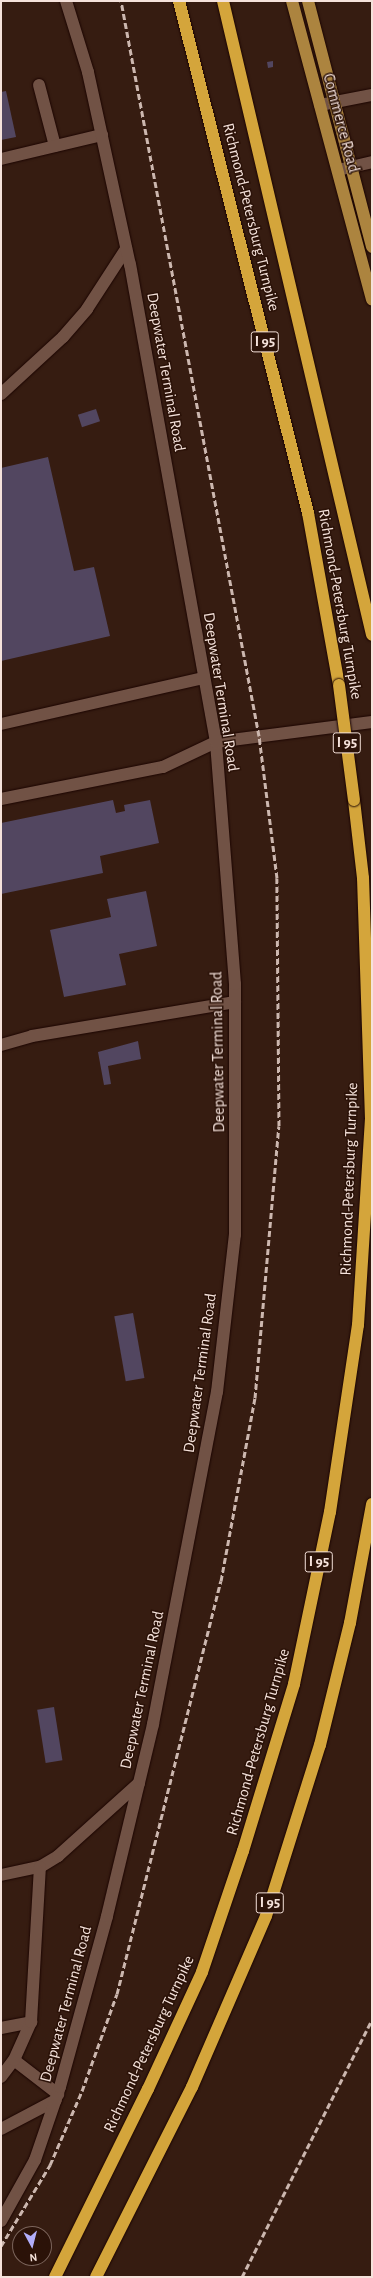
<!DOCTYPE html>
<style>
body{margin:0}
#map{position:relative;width:373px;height:2278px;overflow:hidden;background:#361c11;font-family:"Alegreya Sans",sans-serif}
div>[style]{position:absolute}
.building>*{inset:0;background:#524660;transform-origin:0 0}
.roads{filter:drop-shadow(0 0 1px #1c0500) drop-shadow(0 0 1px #1c0500)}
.minor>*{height:12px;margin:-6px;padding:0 6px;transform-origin:6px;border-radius:6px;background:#715245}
.major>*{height:12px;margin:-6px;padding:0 6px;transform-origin:6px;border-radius:6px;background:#ac843f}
.highway>*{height:12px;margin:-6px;padding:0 6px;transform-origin:6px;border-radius:6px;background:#d4a53b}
.rail>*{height:3px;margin-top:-1.5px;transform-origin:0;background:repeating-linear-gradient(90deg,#ccb7af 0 6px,transparent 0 9px)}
.bridges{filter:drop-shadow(0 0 1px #1c0500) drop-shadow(0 0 1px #1c0500)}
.highway-bridge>*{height:12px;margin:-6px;padding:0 6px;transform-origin:6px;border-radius:6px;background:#d4a53b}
span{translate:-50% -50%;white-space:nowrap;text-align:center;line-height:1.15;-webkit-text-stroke:3px #2b1208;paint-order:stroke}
.shield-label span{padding:1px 3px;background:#2b1208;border:1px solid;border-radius:3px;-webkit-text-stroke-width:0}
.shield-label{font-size:15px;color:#f5e2db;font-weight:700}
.street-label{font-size:16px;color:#f5e2db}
.frame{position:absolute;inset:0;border:2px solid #f5e2db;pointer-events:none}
.north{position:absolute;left:12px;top:2226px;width:40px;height:40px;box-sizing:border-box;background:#2b1208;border:1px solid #7c655c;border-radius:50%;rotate:173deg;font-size:11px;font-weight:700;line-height:16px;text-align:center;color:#f5e2db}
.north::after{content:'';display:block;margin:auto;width:14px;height:18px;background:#b1adfa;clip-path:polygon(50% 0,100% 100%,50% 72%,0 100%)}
</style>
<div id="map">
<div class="building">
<div style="clip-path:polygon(273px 61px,273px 67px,268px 68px,267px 62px)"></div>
<div style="clip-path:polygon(6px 91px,16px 137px,1px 140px,1px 92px)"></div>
<div style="left:96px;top:409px;width:13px;height:19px;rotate:72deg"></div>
<div style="clip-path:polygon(48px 457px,74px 571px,94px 567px,110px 636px,1px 661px,1px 468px)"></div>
<div style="clip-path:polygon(113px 800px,116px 813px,125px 811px,124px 805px,150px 800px,159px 843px,100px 856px,103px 873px,1px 894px,1px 823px)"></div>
<div style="clip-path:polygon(146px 891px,157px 946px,119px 954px,126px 985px,64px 997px,50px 930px,111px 917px,107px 899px)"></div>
<div style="clip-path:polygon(138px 1041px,141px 1059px,108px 1066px,111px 1084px,104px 1085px,98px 1052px)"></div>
<div style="left:133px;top:1313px;width:66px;height:19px;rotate:80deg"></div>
<div style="left:54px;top:1707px;width:54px;height:17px;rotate:81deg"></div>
</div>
<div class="roads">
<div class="minor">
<div style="left:39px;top:85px;width:63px;rotate:75.3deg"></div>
<div style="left:320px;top:105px;width:53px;rotate:-10.9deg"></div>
<div style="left:1px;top:159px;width:104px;rotate:-13.4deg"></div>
<div style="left:338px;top:170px;width:35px;rotate:-13deg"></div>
<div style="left:1px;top:394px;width:84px;rotate:-42.6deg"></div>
<div style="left:63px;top:337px;width:37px;rotate:-49deg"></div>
<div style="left:87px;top:309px;width:72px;rotate:-57deg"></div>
<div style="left:1px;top:724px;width:208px;rotate:-12.8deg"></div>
<div style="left:1px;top:799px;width:165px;rotate:-11.2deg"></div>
<div style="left:163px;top:767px;width:59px;rotate:-25.3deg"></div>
<div style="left:216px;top:742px;width:157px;rotate:-7.3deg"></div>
<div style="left:1px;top:1045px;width:32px;rotate:-16deg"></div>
<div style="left:32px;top:1036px;width:206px;rotate:-9.5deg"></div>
<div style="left:1px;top:1875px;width:40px;rotate:-12deg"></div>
<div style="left:40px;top:1867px;width:21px;rotate:-31deg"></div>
<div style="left:58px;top:1856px;width:109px;rotate:-42deg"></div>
<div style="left:1px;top:2028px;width:31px;rotate:-11deg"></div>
<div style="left:14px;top:2060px;width:56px;rotate:37.7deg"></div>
<div style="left:1px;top:2077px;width:21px;rotate:-53deg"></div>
<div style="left:14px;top:2060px;width:42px;rotate:-65.9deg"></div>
<div style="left:31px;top:2022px;width:155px;rotate:-86.7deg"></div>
<div style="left:1px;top:2129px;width:62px;rotate:-27.8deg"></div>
<div style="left:1px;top:2221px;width:70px;rotate:-60.9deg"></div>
<div style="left:35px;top:2160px;width:77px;rotate:-71.1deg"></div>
<div style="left:60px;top:2087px;width:177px;rotate:-74.6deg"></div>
<div style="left:107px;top:1916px;width:197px;rotate:-76.5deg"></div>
<div style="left:153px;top:1724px;width:338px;rotate:-79.1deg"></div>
<div style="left:217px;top:1392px;width:158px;rotate:-83.5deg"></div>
<div style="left:235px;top:1235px;width:251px;rotate:-90deg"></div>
<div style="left:235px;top:984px;width:243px;rotate:-94.5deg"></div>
<div style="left:216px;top:742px;width:485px;rotate:-100.2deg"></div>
<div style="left:130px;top:265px;width:198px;rotate:-102.3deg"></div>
<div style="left:88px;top:72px;width:74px;rotate:-107.2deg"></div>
</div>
<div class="major">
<div style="left:292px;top:1px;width:309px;rotate:75deg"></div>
<div style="left:308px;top:1px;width:254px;rotate:75.4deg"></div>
</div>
<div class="highway">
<div style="left:179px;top:1px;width:528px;rotate:75.86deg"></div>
<div style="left:308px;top:513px;width:175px;rotate:79.8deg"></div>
<div style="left:223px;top:1px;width:651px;rotate:76.77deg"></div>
<div style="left:55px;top:2277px;width:210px;rotate:-63.7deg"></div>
<div style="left:148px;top:2089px;width:129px;rotate:-65.2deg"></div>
<div style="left:202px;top:1972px;width:128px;rotate:-71.3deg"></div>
<div style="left:243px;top:1851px;width:175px;rotate:-73deg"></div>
<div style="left:294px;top:1684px;width:176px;rotate:-78.2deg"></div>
<div style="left:330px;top:1512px;width:189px;rotate:-81.5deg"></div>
<div style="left:358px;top:1325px;width:206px;rotate:-86.4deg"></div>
<div style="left:371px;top:1119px;width:241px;rotate:-91.9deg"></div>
<div style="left:363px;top:878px;width:79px;rotate:-96.6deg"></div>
<div style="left:96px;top:2277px;width:213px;rotate:-63.2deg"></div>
<div style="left:192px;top:2087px;width:186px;rotate:-66.6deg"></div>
<div style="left:266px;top:1916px;width:179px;rotate:-72.5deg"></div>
<div style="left:320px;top:1745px;width:126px;rotate:-76.2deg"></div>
<div style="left:350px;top:1623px;width:121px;rotate:-79.5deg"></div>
</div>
</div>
<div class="rail">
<div style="left:1px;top:2246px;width:95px;rotate:-58.8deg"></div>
<div style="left:50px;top:2165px;width:81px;rotate:-66.6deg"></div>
<div style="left:82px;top:2091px;width:103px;rotate:-70.2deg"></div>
<div style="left:117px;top:1994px;width:426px;rotate:-75.9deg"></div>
<div style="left:221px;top:1581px;width:186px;rotate:-79.5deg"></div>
<div style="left:255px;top:1398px;width:273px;rotate:-85deg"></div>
<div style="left:279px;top:1126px;width:248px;rotate:-90.5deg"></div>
<div style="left:277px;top:878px;width:143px;rotate:-97.2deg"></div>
<div style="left:259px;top:736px;width:748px;rotate:-100.63deg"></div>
<div style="left:242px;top:2277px;width:288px;rotate:-63.2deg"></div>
</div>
<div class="bridges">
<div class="highway-bridge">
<div style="left:339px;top:685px;width:116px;rotate:82.6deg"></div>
</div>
</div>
<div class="shield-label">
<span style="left:265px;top:342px">I 95</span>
<span style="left:347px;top:743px">I 95</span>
<span style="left:319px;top:1562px">I 95</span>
<span style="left:270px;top:1903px">I 95</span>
</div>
<div class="street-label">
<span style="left:341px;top:123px;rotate:75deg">Commerce Road</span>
<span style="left:251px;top:217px;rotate:76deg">Richmond-Petersburg Turnpike</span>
<span style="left:166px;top:372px;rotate:80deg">Deepwater Terminal Road</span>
<span style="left:340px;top:604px;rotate:80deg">Richmond-Petersburg Turnpike</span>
<span style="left:221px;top:692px;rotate:81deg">Deepwater Terminal Road</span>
<span style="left:218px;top:1052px;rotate:-91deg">Deepwater Terminal Road</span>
<span style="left:349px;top:1179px;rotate:-88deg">Richmond-Petersburg Turnpike</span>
<span style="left:200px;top:1373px;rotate:-82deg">Deepwater Terminal Road</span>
<span style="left:142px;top:1690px;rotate:-78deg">Deepwater Terminal Road</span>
<span style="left:258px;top:1742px;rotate:-74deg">Richmond-Petersburg Turnpike</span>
<span style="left:66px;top:2004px;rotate:-75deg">Deepwater Terminal Road</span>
<span style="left:149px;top:2044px;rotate:-65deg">Richmond-Petersburg Turnpike</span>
</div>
<div class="frame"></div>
<div class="north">N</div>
</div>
